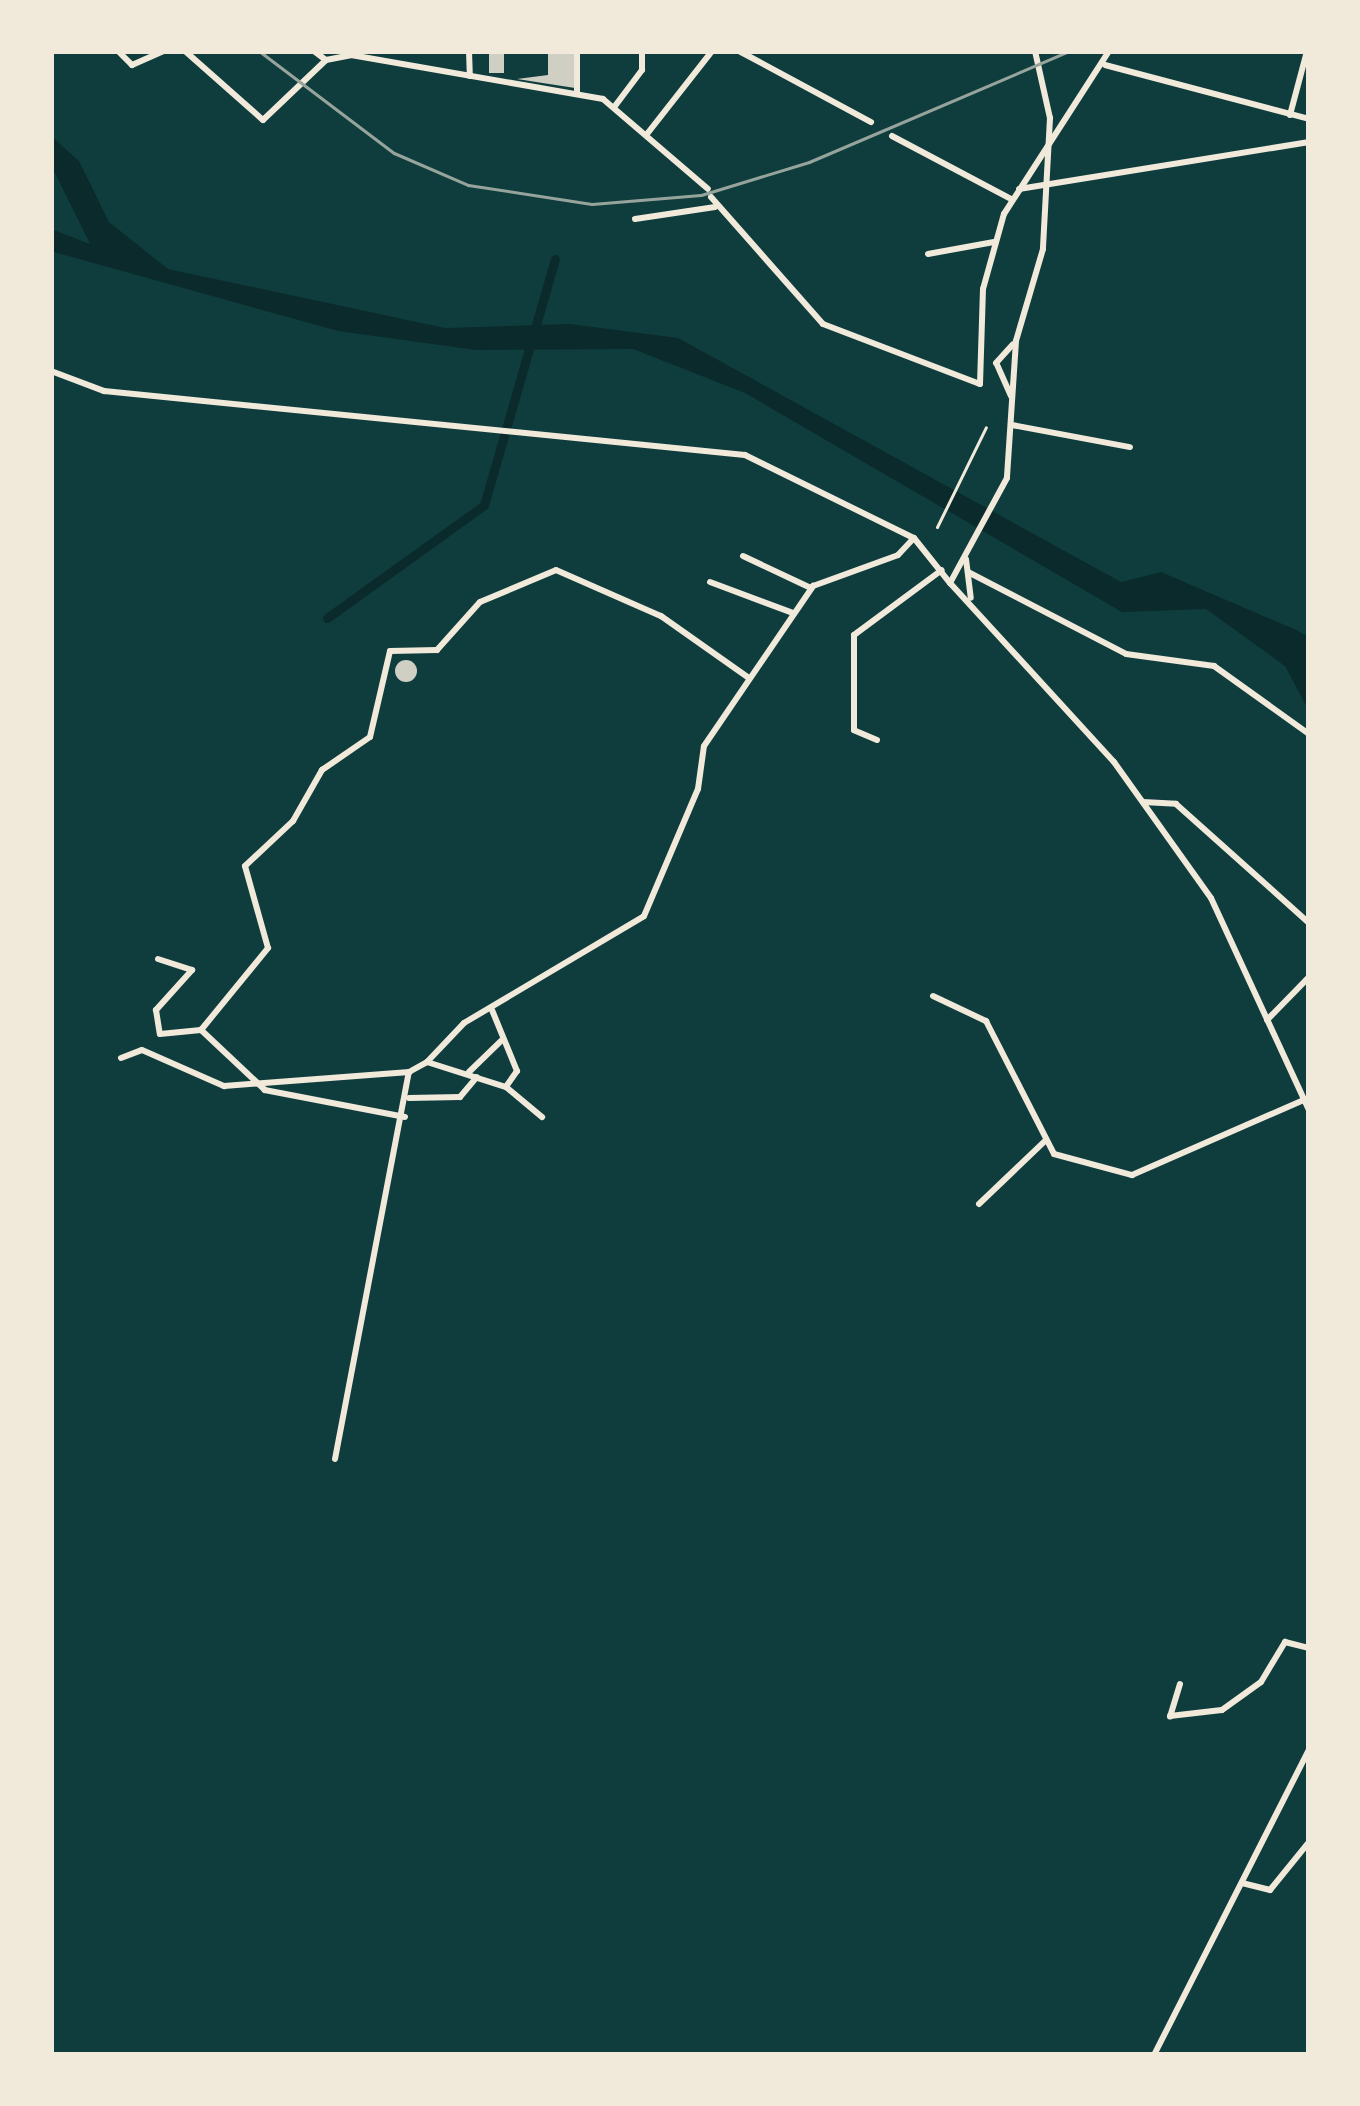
<!DOCTYPE html>
<style>
body{margin:0}
#map{position:relative;width:1360px;height:2106px;overflow:hidden;background:#0f3d3e;font-family:Figtree,sans-serif}
div>[style]{position:absolute}
.water>*{inset:0;background:#0a2a2b}
.canal>*{height:9px;margin:-4.5px;padding:0 4.5px;transform-origin:4.5px;border-radius:4.5px;background:#0a2a2b}
.building>*{inset:0;background:#cfcfc3;transform-origin:0 0}
.round{border-radius:50%}
.path>*{height:3px;margin:-1.5px;padding:0 1.5px;transform-origin:1.5px;border-radius:1.5px;background:#f1e9da}
.minor>*{height:6px;margin:-3px;padding:0 3px;transform-origin:3px;border-radius:3px;background:#f1e9da}
.tertiary>*{height:6px;margin:-3px;padding:0 3px;transform-origin:3px;border-radius:3px;background:#f1e9da}
.rail>*{height:3px;margin:-1.5px;padding:0 1.5px;transform-origin:1.5px;border-radius:1.5px;background:#97a49c}
span{translate:-50% -50%;white-space:nowrap;text-align:center;line-height:1.15;-webkit-text-stroke:9px #f1e9da;paint-order:stroke}
.frame{position:absolute;inset:0;border:54px solid #f1e9da;pointer-events:none}
</style>
<div id="map">
<div class="water">
<div style="clip-path:polygon(51px 136px,79px 161px,109px 222px,168px 269px,445px 328px,570px 324px,678px 338px,1121px 582px,1161px 572px,1296px 630px,1309px 637px,1309px 711px,1285px 666px,1206px 609px,1122px 612px,745px 393px,633px 349px,476px 350px,338px 331px,54px 252px,51px 229px,90px 244px,51px 165px)"></div>
</div>
<div class="canal">
<div style="left:327px;top:618px;width:193px;rotate:-35.7deg"></div>
<div style="left:484px;top:505px;width:256px;rotate:-73.9deg"></div>
</div>
<div class="building">
<div style="left:489px;top:51px;width:15px;height:22px"></div>
<div style="clip-path:polygon(548px 51px,574px 51px,575px 88px,517px 79px,548px 75px)"></div>
<div class="round" style="left:395px;top:660px;width:22px;height:22px"></div>
</div>
<div class="path">
<div style="left:937px;top:527px;width:111px;rotate:-63.9deg"></div>
</div>
<div class="minor">
<div style="left:118px;top:51px;width:20px;rotate:45deg"></div>
<div style="left:132px;top:65px;width:34px;rotate:-24deg"></div>
<div style="left:185px;top:51px;width:104px;rotate:41.5deg"></div>
<div style="left:263px;top:120px;width:87px;rotate:-43.6deg"></div>
<div style="left:326px;top:60px;width:25px;rotate:-11deg"></div>
<div style="left:351px;top:55px;width:256px;rotate:9.9deg"></div>
<div style="left:603px;top:99px;width:138px;rotate:40.6deg"></div>
<div style="left:314px;top:51px;width:15px;rotate:37deg"></div>
<div style="left:469px;top:51px;width:25px;rotate:88deg"></div>
<div style="left:577px;top:51px;width:43px;rotate:90deg"></div>
<div style="left:739px;top:51px;width:150px;rotate:28.3deg"></div>
<div style="left:1105px;top:65px;width:211px;rotate:14.8deg"></div>
<div style="left:615px;top:106px;width:45px;rotate:-53.1deg"></div>
<div style="left:642px;top:70px;width:19px;rotate:-90deg"></div>
<div style="left:1290px;top:115px;width:66px;rotate:-75.1deg"></div>
<div style="left:647px;top:134px;width:105px;rotate:-51.9deg"></div>
<div style="left:892px;top:136px;width:135px;rotate:27.9deg"></div>
<div style="left:1019px;top:189px;width:294px;rotate:-9.2deg"></div>
<div style="left:711px;top:197px;width:169px;rotate:48.6deg"></div>
<div style="left:823px;top:324px;width:168px;rotate:20.9deg"></div>
<div style="left:980px;top:384px;width:95px;rotate:-88.2deg"></div>
<div style="left:983px;top:289px;width:78px;rotate:-74.4deg"></div>
<div style="left:1004px;top:214px;width:194px;rotate:-57.2deg"></div>
<div style="left:635px;top:219px;width:81px;rotate:-8.5deg"></div>
<div style="left:928px;top:254px;width:67px;rotate:-10.3deg"></div>
<div style="left:51px;top:371px;width:57px;rotate:20.7deg"></div>
<div style="left:104px;top:391px;width:644px;rotate:5.7deg"></div>
<div style="left:745px;top:455px;width:188px;rotate:26.2deg"></div>
<div style="left:914px;top:538px;width:58px;rotate:51.3deg"></div>
<div style="left:1012px;top:425px;width:120px;rotate:10.6deg"></div>
<div style="left:743px;top:556px;width:75px;rotate:25.2deg"></div>
<div style="left:968px;top:572px;width:178px;rotate:27.4deg"></div>
<div style="left:1126px;top:654px;width:89px;rotate:7.8deg"></div>
<div style="left:1214px;top:666px;width:117px;rotate:35.6deg"></div>
<div style="left:710px;top:582px;width:89px;rotate:20.5deg"></div>
<div style="left:877px;top:740px;width:25px;rotate:-157deg"></div>
<div style="left:854px;top:730px;width:95px;rotate:-90deg"></div>
<div style="left:854px;top:635px;width:109px;rotate:-36.5deg"></div>
<div style="left:158px;top:959px;width:36px;rotate:18deg"></div>
<div style="left:192px;top:970px;width:54px;rotate:132deg"></div>
<div style="left:156px;top:1010px;width:24px;rotate:81deg"></div>
<div style="left:160px;top:1034px;width:41px;rotate:-5.6deg"></div>
<div style="left:933px;top:996px;width:59px;rotate:25.3deg"></div>
<div style="left:986px;top:1021px;width:149px;rotate:62.9deg"></div>
<div style="left:1054px;top:1154px;width:81px;rotate:15.1deg"></div>
<div style="left:1132px;top:1175px;width:188px;rotate:-23.6deg"></div>
<div style="left:492px;top:1010px;width:66px;rotate:67.7deg"></div>
<div style="left:517px;top:1071px;width:19px;rotate:125deg"></div>
<div style="left:1267px;top:1020px;width:60px;rotate:-45.7deg"></div>
<div style="left:121px;top:1058px;width:22px;rotate:-21deg"></div>
<div style="left:142px;top:1050px;width:90px;rotate:23.7deg"></div>
<div style="left:224px;top:1086px;width:186px;rotate:-4.3deg"></div>
<div style="left:427px;top:1062px;width:54px;rotate:-46.5deg"></div>
<div style="left:464px;top:1023px;width:209px;rotate:-30.7deg"></div>
<div style="left:644px;top:916px;width:138px;rotate:-67deg"></div>
<div style="left:698px;top:789px;width:43px;rotate:-82.1deg"></div>
<div style="left:704px;top:746px;width:194px;rotate:-55.7deg"></div>
<div style="left:813px;top:586px;width:90px;rotate:-20deg"></div>
<div style="left:898px;top:555px;width:23px;rotate:-47deg"></div>
<div style="left:427px;top:1062px;width:83px;rotate:17.6deg"></div>
<div style="left:506px;top:1087px;width:47px;rotate:39.8deg"></div>
<div style="left:469px;top:1072px;width:45px;rotate:-44.1deg"></div>
<div style="left:409px;top:1098px;width:51px;rotate:-1.1deg"></div>
<div style="left:460px;top:1097px;width:26px;rotate:-50deg"></div>
<div style="left:405px;top:1117px;width:143px;rotate:-169.1deg"></div>
<div style="left:265px;top:1090px;width:88px;rotate:-136.8deg"></div>
<div style="left:201px;top:1030px;width:106px;rotate:-50.7deg"></div>
<div style="left:268px;top:948px;width:85px;rotate:-105.7deg"></div>
<div style="left:245px;top:866px;width:66px;rotate:-43.2deg"></div>
<div style="left:293px;top:821px;width:59px;rotate:-60.4deg"></div>
<div style="left:322px;top:770px;width:58px;rotate:-34.5deg"></div>
<div style="left:370px;top:737px;width:88px;rotate:-76.9deg"></div>
<div style="left:390px;top:651px;width:47px;rotate:-1.2deg"></div>
<div style="left:437px;top:650px;width:64px;rotate:-48.1deg"></div>
<div style="left:480px;top:602px;width:82px;rotate:-22.8deg"></div>
<div style="left:556px;top:570px;width:115px;rotate:23.7deg"></div>
<div style="left:661px;top:616px;width:108px;rotate:35.2deg"></div>
<div style="left:979px;top:1204px;width:91px;rotate:-43.7deg"></div>
<div style="left:335px;top:1459px;width:394px;rotate:-79.2deg"></div>
<div style="left:409px;top:1072px;width:21px;rotate:-29deg"></div>
<div style="left:1180px;top:1684px;width:34px;rotate:107deg"></div>
<div style="left:1170px;top:1716px;width:52px;rotate:-6.6deg"></div>
<div style="left:1222px;top:1710px;width:48px;rotate:-35.7deg"></div>
<div style="left:1261px;top:1682px;width:47px;rotate:-59deg"></div>
<div style="left:1285px;top:1642px;width:25px;rotate:14deg"></div>
<div style="left:1242px;top:1883px;width:29px;rotate:14deg"></div>
<div style="left:1270px;top:1890px;width:62px;rotate:-50.9deg"></div>
</div>
<div class="tertiary">
<div style="left:1035px;top:51px;width:69px;rotate:77.4deg"></div>
<div style="left:1050px;top:118px;width:131px;rotate:93.1deg"></div>
<div style="left:1043px;top:249px;width:96px;rotate:106.4deg"></div>
<div style="left:1016px;top:341px;width:137px;rotate:93.8deg"></div>
<div style="left:1007px;top:478px;width:119px;rotate:118.5deg"></div>
<div style="left:950px;top:583px;width:243px;rotate:47.5deg"></div>
<div style="left:1114px;top:762px;width:167px;rotate:54.5deg"></div>
<div style="left:1211px;top:898px;width:234px;rotate:65.2deg"></div>
<div style="left:1011px;top:396px;width:36px;rotate:-114deg"></div>
<div style="left:996px;top:363px;width:25px;rotate:-48deg"></div>
<div style="left:966px;top:559px;width:39px;rotate:83deg"></div>
<div style="left:1143px;top:802px;width:33px;rotate:3deg"></div>
<div style="left:1176px;top:804px;width:178px;rotate:41.8deg"></div>
<div style="left:1154px;top:2055px;width:342px;rotate:-63.1deg"></div>
</div>
<div class="rail">
<div style="left:259px;top:51px;width:169px;rotate:37.1deg"></div>
<div style="left:394px;top:153px;width:81px;rotate:23.4deg"></div>
<div style="left:468px;top:185px;width:125px;rotate:8.7deg"></div>
<div style="left:592px;top:204px;width:109px;rotate:-4.7deg"></div>
<div style="left:701px;top:195px;width:113px;rotate:-17deg"></div>
<div style="left:809px;top:162px;width:283px;rotate:-23.1deg"></div>
</div>
<div class="frame"></div>
</div>
